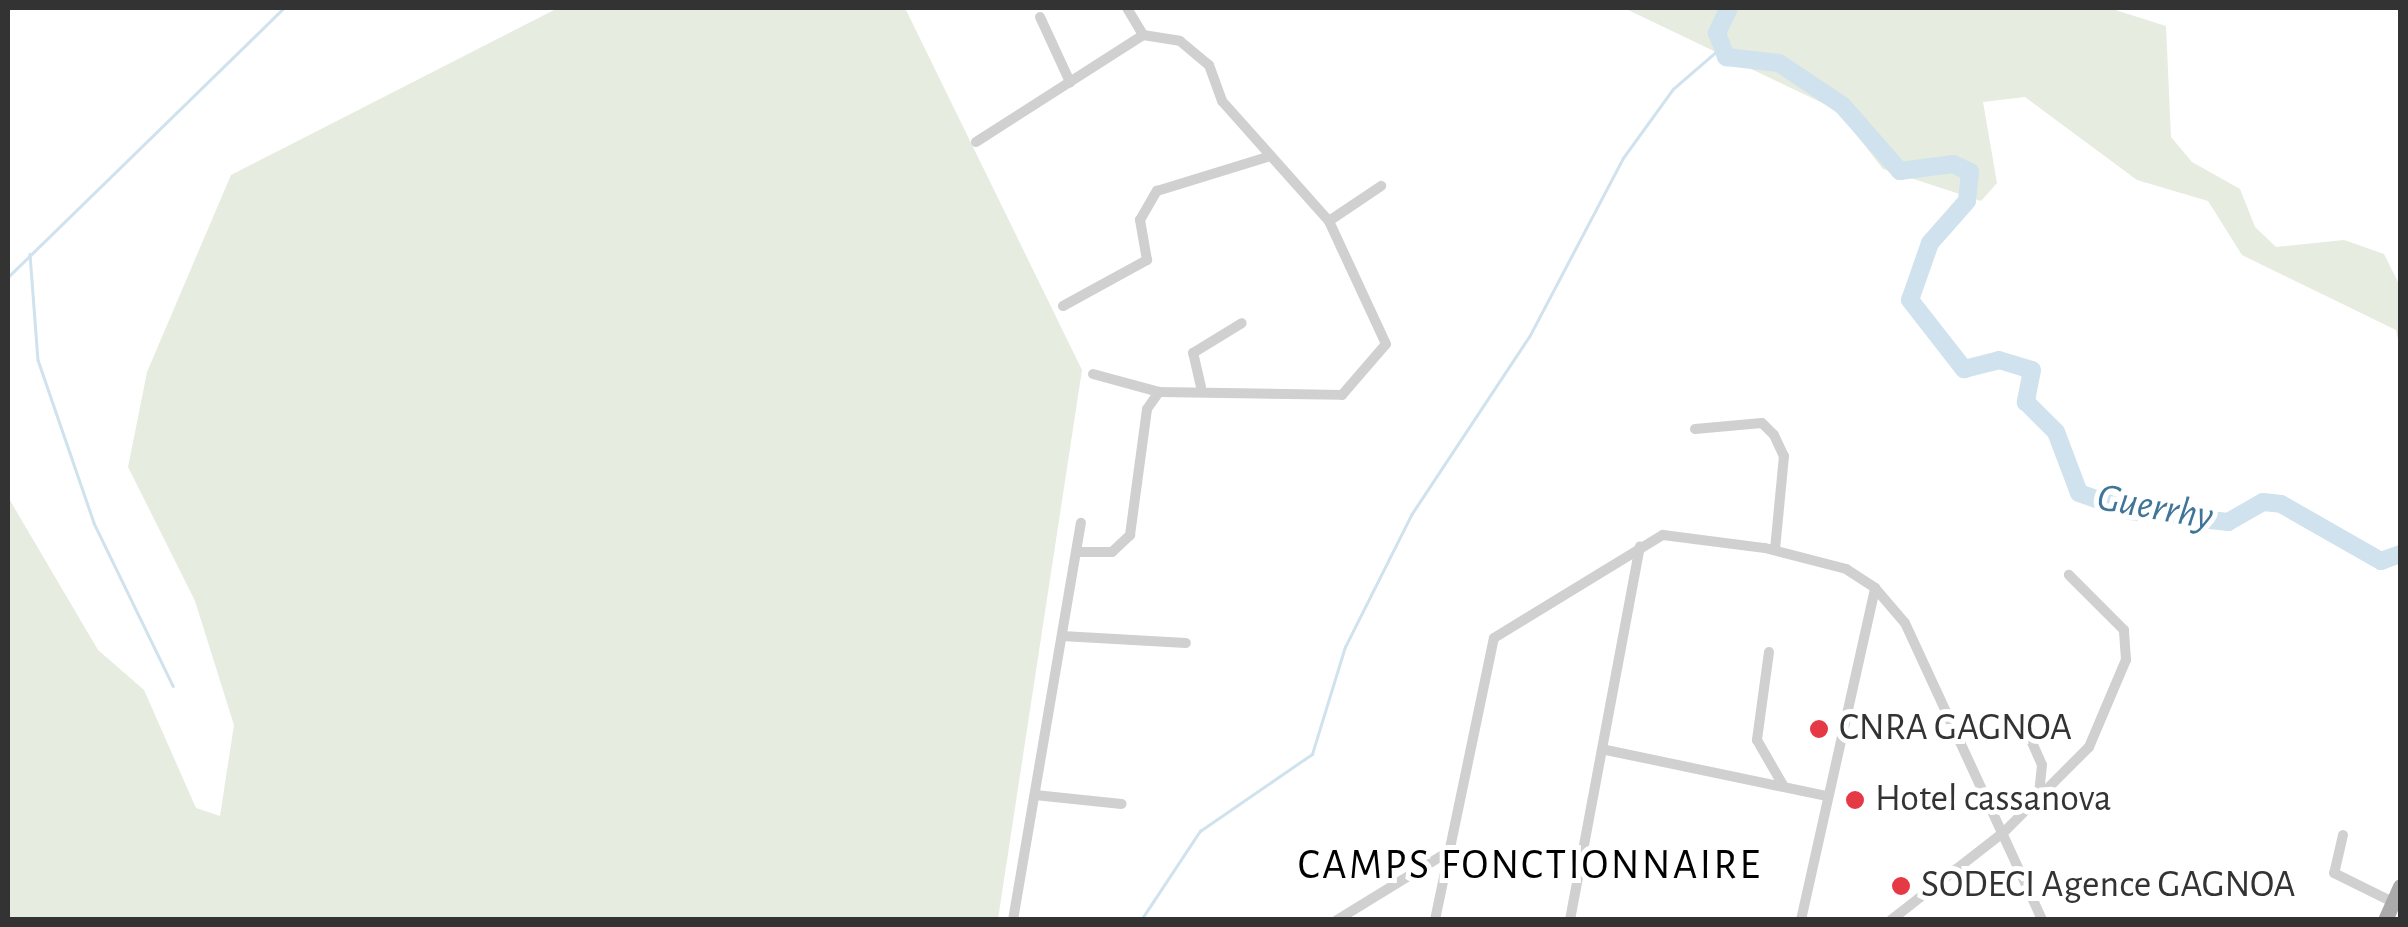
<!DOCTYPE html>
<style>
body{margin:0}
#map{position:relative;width:2408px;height:927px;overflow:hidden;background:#fff;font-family:"Alegreya Sans",sans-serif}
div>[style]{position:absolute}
.green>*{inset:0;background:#e6ecdf}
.stream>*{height:2.5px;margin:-1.25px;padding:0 1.25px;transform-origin:1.25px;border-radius:1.25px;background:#cfe2ee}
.river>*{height:18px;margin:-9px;padding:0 9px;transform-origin:9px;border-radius:9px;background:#cfe2ee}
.street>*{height:10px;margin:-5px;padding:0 5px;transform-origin:5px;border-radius:5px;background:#d0d0d0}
.primary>*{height:15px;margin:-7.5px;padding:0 7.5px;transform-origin:7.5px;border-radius:7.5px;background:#ababab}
.dots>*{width:28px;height:28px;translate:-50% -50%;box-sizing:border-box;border:5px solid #fff;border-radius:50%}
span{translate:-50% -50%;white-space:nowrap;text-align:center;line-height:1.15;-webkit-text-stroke:10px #fff;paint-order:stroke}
.poi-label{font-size:38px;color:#333}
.left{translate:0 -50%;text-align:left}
.water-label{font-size:40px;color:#3f7597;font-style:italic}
.quarter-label{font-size:42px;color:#000;letter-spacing:2.5px}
.frame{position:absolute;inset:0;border:10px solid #333;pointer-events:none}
</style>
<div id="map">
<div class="green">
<div style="clip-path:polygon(558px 8px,905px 8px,1082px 370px,998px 919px,8px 920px,8px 497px,98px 650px,144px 690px,196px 808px,220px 816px,234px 725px,195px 601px,128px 467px,147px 372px,231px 175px)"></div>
<div style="clip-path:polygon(1624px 8px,2109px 8px,2166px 26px,2171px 137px,2192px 162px,2240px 189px,2255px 227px,2276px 247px,2344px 240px,2384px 254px,2400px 286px,2400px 349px,2396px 330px,2242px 255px,2208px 201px,2137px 180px,2025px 97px,1983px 102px,1997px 183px,1981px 201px,1883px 169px,1837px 110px)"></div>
</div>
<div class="stream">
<div style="left:30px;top:254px;width:106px;rotate:85.7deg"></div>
<div style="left:38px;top:360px;width:172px;rotate:71deg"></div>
<div style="left:94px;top:523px;width:181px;rotate:64.1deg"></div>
<div style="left:8px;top:277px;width:385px;rotate:-44.3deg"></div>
<div style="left:1141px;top:920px;width:107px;rotate:-56.5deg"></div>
<div style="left:1200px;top:831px;width:136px;rotate:-34.5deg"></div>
<div style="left:1312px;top:754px;width:112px;rotate:-72.9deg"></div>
<div style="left:1345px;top:647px;width:148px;rotate:-63.4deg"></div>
<div style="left:1411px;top:515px;width:214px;rotate:-56.5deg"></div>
<div style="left:1529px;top:337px;width:202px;rotate:-62.3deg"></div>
<div style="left:1623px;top:158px;width:85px;rotate:-54.1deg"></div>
<div style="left:1673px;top:89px;width:60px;rotate:-40.9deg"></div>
</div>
<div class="river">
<div style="left:1729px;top:8px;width:28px;rotate:116deg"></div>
<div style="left:1717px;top:33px;width:26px;rotate:69deg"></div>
<div style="left:1726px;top:57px;width:53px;rotate:6.5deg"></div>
<div style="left:1779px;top:63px;width:76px;rotate:33.7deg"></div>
<div style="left:1842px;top:105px;width:88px;rotate:48.7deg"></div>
<div style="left:1900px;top:171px;width:53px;rotate:-7.5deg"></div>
<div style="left:1953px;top:164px;width:19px;rotate:25deg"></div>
<div style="left:1970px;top:172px;width:29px;rotate:96deg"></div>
<div style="left:1967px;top:201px;width:56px;rotate:131.4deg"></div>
<div style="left:1930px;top:243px;width:60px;rotate:109.3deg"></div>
<div style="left:1910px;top:300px;width:88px;rotate:52deg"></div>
<div style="left:1964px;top:369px;width:36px;rotate:-14deg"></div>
<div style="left:1999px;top:360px;width:34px;rotate:17deg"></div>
<div style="left:2032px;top:370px;width:33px;rotate:101deg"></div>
<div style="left:2026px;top:402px;width:42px;rotate:45deg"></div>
<div style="left:2056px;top:432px;width:65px;rotate:69.3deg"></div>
<div style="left:2079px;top:493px;width:54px;rotate:19.4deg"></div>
<div style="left:2130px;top:511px;width:99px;rotate:6.4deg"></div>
<div style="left:2228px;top:522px;width:40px;rotate:-29.7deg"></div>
<div style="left:2263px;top:502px;width:18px;rotate:6deg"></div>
<div style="left:2281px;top:504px;width:115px;rotate:29.7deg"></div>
<div style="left:2381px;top:561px;width:20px;rotate:-20deg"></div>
</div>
<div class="street">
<div style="left:1127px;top:8px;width:31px;rotate:59deg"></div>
<div style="left:1040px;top:17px;width:72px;rotate:65.2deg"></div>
<div style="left:976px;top:142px;width:198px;rotate:-32.6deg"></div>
<div style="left:1143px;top:35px;width:37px;rotate:9deg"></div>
<div style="left:1180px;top:41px;width:38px;rotate:40deg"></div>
<div style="left:1209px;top:65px;width:38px;rotate:70deg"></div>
<div style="left:1222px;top:101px;width:161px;rotate:48.3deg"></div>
<div style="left:1329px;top:221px;width:63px;rotate:-33.9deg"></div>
<div style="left:1063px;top:306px;width:96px;rotate:-28.7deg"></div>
<div style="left:1147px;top:260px;width:41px;rotate:-99.9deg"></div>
<div style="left:1140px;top:220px;width:34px;rotate:-60deg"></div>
<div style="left:1157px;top:191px;width:119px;rotate:-17.1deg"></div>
<div style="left:1093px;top:374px;width:68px;rotate:15.3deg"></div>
<div style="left:1159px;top:392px;width:183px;rotate:0.9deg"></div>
<div style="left:1342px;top:395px;width:67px;rotate:-49.2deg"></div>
<div style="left:1386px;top:344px;width:136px;rotate:-114.9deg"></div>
<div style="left:1201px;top:387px;width:35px;rotate:-103deg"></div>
<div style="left:1193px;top:353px;width:57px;rotate:-31.5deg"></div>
<div style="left:1695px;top:429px;width:67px;rotate:-5.1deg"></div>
<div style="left:1762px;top:423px;width:17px;rotate:45deg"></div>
<div style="left:1774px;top:435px;width:23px;rotate:65deg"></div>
<div style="left:1784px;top:456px;width:94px;rotate:95.5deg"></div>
<div style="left:1076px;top:552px;width:36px"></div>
<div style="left:1112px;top:552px;width:25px;rotate:-43deg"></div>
<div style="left:1130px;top:535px;width:127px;rotate:-82.3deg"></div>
<div style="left:1147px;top:409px;width:21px;rotate:-55deg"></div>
<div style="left:1062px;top:636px;width:124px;rotate:3.2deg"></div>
<div style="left:1769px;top:652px;width:89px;rotate:97.8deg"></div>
<div style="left:1757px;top:740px;width:54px;rotate:60.1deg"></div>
<div style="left:2026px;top:729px;width:39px;rotate:66deg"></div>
<div style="left:2042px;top:765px;width:31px;rotate:96deg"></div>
<div style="left:1606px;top:750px;width:226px;rotate:11.8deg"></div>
<div style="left:1035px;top:795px;width:87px;rotate:5.9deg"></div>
<div style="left:2343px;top:835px;width:39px;rotate:103deg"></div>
<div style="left:2334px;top:873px;width:66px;rotate:26.2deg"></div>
<div style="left:1013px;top:920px;width:403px;rotate:-80.3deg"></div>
<div style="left:1337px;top:920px;width:130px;rotate:-31.5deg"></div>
<div style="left:1435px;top:920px;width:288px;rotate:-78.2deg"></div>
<div style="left:1494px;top:638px;width:198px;rotate:-31.4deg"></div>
<div style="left:1663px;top:535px;width:103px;rotate:7.3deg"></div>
<div style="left:1765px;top:548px;width:84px;rotate:14.5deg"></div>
<div style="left:1846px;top:569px;width:35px;rotate:33deg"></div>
<div style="left:1875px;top:588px;width:46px;rotate:49.4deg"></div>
<div style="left:1905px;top:623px;width:327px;rotate:65.2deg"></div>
<div style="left:1570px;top:920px;width:380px;rotate:-79.4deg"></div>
<div style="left:1801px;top:920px;width:340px;rotate:-77.4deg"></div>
<div style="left:1891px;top:920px;width:143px;rotate:-37.9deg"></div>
<div style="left:2004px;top:832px;width:120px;rotate:-45deg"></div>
<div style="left:2089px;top:747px;width:95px;rotate:-67deg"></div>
<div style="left:2126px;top:660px;width:30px;rotate:-94deg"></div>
<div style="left:2124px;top:630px;width:78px;rotate:-135deg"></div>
</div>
<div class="primary">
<div style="left:2385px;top:920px;width:37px;rotate:-66deg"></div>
</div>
<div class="dots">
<div style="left:1819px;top:729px;background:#e63946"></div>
<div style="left:1855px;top:800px;background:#e63946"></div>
<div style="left:1901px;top:886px;background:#e63946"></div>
</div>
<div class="poi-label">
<span class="left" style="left:1839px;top:729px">CNRA GAGNOA</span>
<span class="left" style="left:1875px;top:800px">Hotel cassanova</span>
<span class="left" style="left:1921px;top:886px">SODECI Agence GAGNOA</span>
</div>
<div class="water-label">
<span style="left:2155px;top:507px;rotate:10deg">Guerrhy</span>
</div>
<div class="quarter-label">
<span style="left:1530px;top:865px">CAMPS FONCTIONNAIRE</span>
</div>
<div class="frame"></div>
</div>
